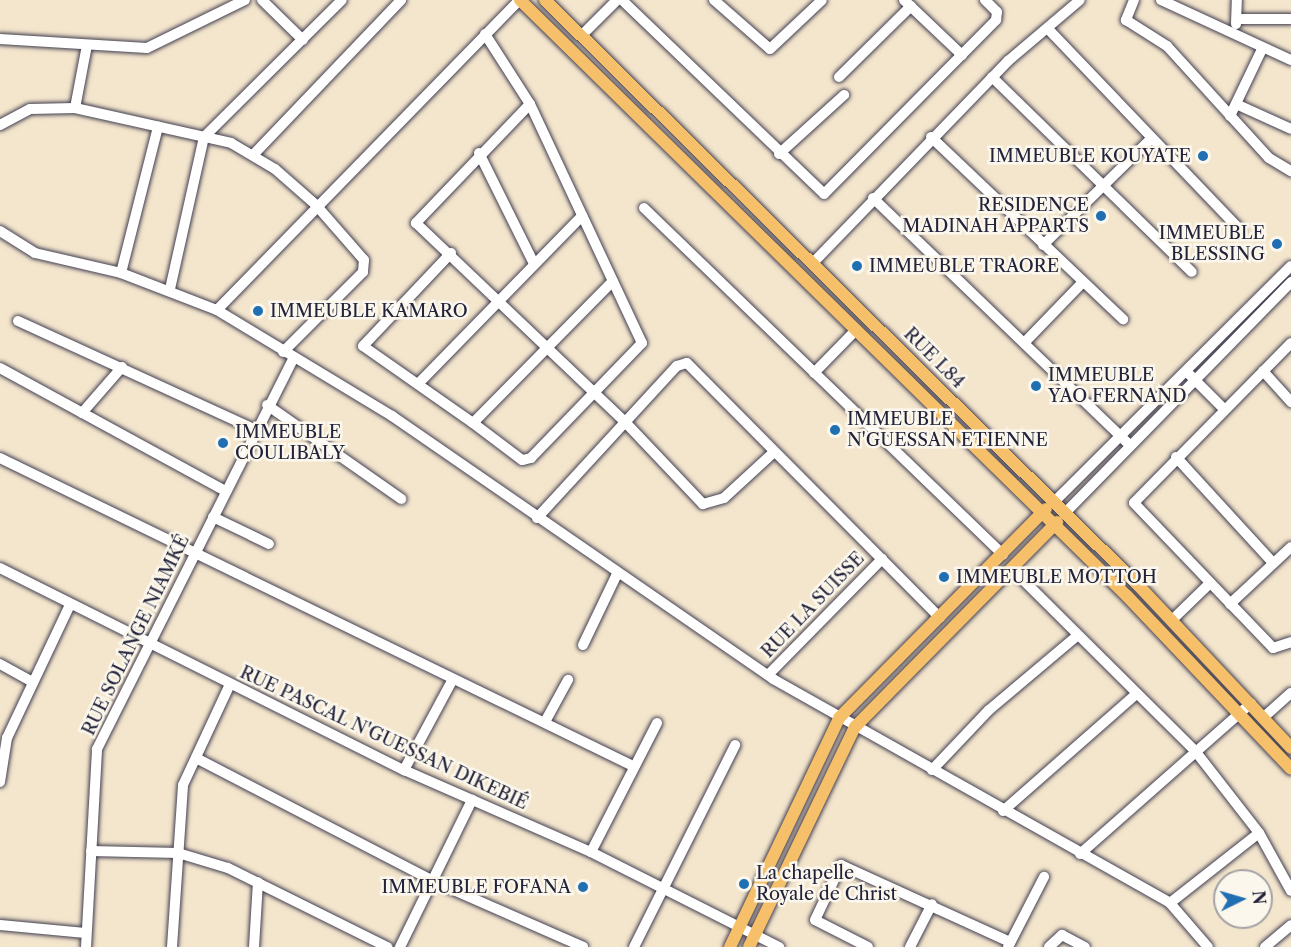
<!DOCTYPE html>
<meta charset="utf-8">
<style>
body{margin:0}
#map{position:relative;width:1291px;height:947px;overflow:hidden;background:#f4e6cd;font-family:"Libre Caslon Text",serif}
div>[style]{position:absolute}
.roads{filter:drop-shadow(0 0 2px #423f51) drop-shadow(0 0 2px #423f51)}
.minor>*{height:10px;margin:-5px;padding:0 5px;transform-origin:5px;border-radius:5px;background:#fff}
.major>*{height:12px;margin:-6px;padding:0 6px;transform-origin:6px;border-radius:6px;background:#f6c06b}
.dots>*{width:16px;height:16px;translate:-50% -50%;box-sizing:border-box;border:3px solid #fbf7ec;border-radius:50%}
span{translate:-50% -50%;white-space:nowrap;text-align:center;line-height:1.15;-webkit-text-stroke:5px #fbf7ec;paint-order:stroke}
.poi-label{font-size:18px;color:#22223b}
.right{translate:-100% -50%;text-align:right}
.left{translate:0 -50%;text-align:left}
.street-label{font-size:18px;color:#22223b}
.north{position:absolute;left:1213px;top:869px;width:60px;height:60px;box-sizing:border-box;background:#fbf7ec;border:2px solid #a4a2a5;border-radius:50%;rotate:85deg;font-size:16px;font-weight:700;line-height:24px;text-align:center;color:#22223b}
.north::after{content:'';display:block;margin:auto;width:21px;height:27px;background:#1f6fb2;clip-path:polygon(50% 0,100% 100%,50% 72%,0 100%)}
</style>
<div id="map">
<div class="roads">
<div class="minor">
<div style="left:262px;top:0;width:57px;rotate:44.3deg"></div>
<div style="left:622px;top:0;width:280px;rotate:43.8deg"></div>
<div style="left:824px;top:194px;width:245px;rotate:-45.3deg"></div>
<div style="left:996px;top:20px;width:8px;rotate:-83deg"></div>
<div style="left:997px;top:12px;width:17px;rotate:-135deg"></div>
<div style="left:714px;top:0;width:74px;rotate:41.2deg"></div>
<div style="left:770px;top:49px;width:71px;rotate:-43.3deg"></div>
<div style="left:904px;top:0;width:80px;rotate:43.5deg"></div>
<div style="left:1134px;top:0;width:22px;rotate:112deg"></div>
<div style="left:1126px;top:20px;width:49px;rotate:32.4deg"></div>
<div style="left:1167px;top:46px;width:151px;rotate:47.7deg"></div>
<div style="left:1269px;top:158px;width:26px;rotate:31deg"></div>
<div style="left:1161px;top:0;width:143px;rotate:24.8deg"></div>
<div style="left:1237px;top:19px;width:54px"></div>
<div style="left:1236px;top:24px;width:24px;rotate:-88deg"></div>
<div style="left:1050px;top:31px;width:275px;rotate:46.3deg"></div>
<div style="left:485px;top:34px;width:83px;rotate:57.3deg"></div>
<div style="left:530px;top:104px;width:264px;rotate:64.9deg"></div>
<div style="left:642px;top:343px;width:160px;rotate:134deg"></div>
<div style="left:531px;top:458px;width:9px;rotate:167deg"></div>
<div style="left:522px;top:460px;width:61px;rotate:-142.9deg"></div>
<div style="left:473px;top:423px;width:199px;rotate:-45.4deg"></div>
<div style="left:582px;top:35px;width:49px;rotate:-45deg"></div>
<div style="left:0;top:39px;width:147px;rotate:3.5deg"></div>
<div style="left:147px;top:48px;width:109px;rotate:-26.1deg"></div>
<div style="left:839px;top:77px;width:101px;rotate:-44.6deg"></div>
<div style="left:992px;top:77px;width:279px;rotate:44.3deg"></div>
<div style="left:530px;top:104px;width:165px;rotate:133.8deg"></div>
<div style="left:416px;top:223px;width:290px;rotate:43.6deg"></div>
<div style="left:626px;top:423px;width:112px;rotate:46.5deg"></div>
<div style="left:703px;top:504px;width:22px;rotate:-16deg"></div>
<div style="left:724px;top:498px;width:68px;rotate:-42.6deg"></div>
<div style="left:1236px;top:104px;width:60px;rotate:24.4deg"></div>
<div style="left:75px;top:108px;width:64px;rotate:-79.2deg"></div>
<div style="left:1230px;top:116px;width:76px;rotate:-64.4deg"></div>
<div style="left:0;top:125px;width:34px;rotate:-28deg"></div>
<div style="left:30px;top:109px;width:45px;rotate:-1.3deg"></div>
<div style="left:75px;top:108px;width:160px;rotate:12.6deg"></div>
<div style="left:231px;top:143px;width:51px;rotate:30.6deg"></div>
<div style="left:275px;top:169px;width:55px;rotate:41.3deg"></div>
<div style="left:316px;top:205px;width:73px;rotate:48.9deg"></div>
<div style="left:364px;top:260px;width:12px;rotate:95deg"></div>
<div style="left:363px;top:272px;width:113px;rotate:135deg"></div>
<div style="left:931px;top:137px;width:265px;rotate:43.5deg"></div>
<div style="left:479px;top:153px;width:124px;rotate:63.6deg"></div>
<div style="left:254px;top:154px;width:213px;rotate:-46.3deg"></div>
<div style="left:779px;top:154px;width:88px;rotate:-42.2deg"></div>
<div style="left:873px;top:198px;width:356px;rotate:43.9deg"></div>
<div style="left:644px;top:208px;width:499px;rotate:44deg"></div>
<div style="left:0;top:231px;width:41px;rotate:32.2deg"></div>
<div style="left:35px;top:253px;width:88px;rotate:13.1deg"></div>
<div style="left:121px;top:273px;width:103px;rotate:21.1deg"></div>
<div style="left:217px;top:310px;width:205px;rotate:31.2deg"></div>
<div style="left:392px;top:416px;width:463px;rotate:34.6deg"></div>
<div style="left:773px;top:679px;width:456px;rotate:29.4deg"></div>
<div style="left:1170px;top:903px;width:58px;rotate:49.2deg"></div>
<div style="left:1043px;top:245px;width:151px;rotate:-44.5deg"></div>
<div style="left:451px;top:253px;width:128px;rotate:133.4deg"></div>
<div style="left:363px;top:346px;width:134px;rotate:35deg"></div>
<div style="left:813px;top:263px;width:281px;rotate:-46deg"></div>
<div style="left:1008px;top:61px;width:94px;rotate:-40.3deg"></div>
<div style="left:121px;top:273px;width:151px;rotate:-75.8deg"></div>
<div style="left:170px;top:289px;width:156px;rotate:-77.4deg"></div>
<div style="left:204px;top:137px;width:194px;rotate:-44.8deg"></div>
<div style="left:217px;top:310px;width:433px;rotate:-45.7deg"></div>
<div style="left:18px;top:321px;width:260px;rotate:24.6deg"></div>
<div style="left:1026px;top:341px;width:81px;rotate:-46deg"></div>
<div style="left:1291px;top:343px;width:224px;rotate:134.5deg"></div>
<div style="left:1134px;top:503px;width:201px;rotate:46.2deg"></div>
<div style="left:1273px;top:648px;width:19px;rotate:-18deg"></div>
<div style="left:0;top:368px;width:257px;rotate:28.6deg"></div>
<div style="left:1263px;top:371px;width:42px;rotate:47.9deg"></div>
<div style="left:814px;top:373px;width:59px;rotate:-45.7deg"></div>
<div style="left:1190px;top:375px;width:48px;rotate:45deg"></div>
<div style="left:418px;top:384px;width:235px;rotate:-45.7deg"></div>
<div style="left:267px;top:405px;width:164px;rotate:35deg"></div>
<div style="left:82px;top:413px;width:61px;rotate:-49deg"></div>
<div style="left:1176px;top:457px;width:144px;rotate:47.5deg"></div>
<div style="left:0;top:458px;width:704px;rotate:25.95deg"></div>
<div style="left:1054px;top:502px;width:334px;rotate:-44.9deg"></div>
<div style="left:1064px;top:514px;width:325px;rotate:-45.6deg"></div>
<div style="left:213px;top:517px;width:62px;rotate:25.7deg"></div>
<div style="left:537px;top:518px;width:207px;rotate:-47.4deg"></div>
<div style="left:677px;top:366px;width:10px;rotate:-17deg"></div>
<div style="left:687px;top:363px;width:359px;rotate:45.2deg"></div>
<div style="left:0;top:568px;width:452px;rotate:26.6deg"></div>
<div style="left:404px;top:770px;width:204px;rotate:23.7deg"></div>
<div style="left:591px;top:852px;width:211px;rotate:26.8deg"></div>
<div style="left:1012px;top:569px;width:260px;rotate:44.8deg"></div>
<div style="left:1196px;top:752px;width:103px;rotate:52.1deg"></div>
<div style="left:1259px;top:833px;width:66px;rotate:61.1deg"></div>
<div style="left:1230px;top:604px;width:83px;rotate:-43.1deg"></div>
<div style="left:1172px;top:620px;width:53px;rotate:-44.2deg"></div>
<div style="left:583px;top:645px;width:79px;rotate:-64.4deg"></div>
<div style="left:0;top:664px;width:38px;rotate:29deg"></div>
<div style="left:768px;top:675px;width:163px;rotate:-45.5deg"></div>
<div style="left:1264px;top:717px;width:36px;rotate:-42deg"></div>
<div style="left:546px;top:720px;width:46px;rotate:-61.2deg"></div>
<div style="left:196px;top:758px;width:267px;rotate:27.4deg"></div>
<div style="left:433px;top:881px;width:164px;rotate:23.7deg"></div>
<div style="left:404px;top:770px;width:103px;rotate:-61.7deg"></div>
<div style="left:932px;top:770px;width:83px;rotate:-46.5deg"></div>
<div style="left:989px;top:710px;width:116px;rotate:-40.1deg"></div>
<div style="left:0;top:782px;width:45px;rotate:-81deg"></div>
<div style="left:7px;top:738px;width:147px;rotate:-64.7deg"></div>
<div style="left:1003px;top:811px;width:177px;rotate:-41.3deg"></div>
<div style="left:91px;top:851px;width:87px;rotate:1.3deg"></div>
<div style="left:178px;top:853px;width:52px;rotate:16.7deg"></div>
<div style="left:228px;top:868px;width:178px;rotate:26.4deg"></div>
<div style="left:591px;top:852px;width:145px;rotate:-62.9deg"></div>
<div style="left:1080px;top:854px;width:228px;rotate:-41.4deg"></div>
<div style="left:1170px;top:903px;width:113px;rotate:-38.2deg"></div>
<div style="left:0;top:925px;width:86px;rotate:5.3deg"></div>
<div style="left:86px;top:947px;width:198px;rotate:-86.8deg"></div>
<div style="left:97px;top:749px;width:436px;rotate:-63.3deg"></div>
<div style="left:172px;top:947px;width:162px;rotate:-86.1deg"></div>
<div style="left:183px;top:785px;width:111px;rotate:-65deg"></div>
<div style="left:254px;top:947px;width:65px;rotate:-86.5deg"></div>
<div style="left:400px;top:947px;width:164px;rotate:-63.9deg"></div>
<div style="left:634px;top:947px;width:226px;rotate:-63.4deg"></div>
<div style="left:868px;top:947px;width:59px;rotate:-153deg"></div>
<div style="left:815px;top:920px;width:61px;rotate:-64.7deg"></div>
<div style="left:841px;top:865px;width:186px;rotate:24.5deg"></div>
<div style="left:910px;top:947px;width:48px;rotate:-62.9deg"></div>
<div style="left:1008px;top:947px;width:79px;rotate:-62.8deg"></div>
<div style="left:1049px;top:947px;width:18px;rotate:-43deg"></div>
<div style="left:1062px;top:935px;width:26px;rotate:28deg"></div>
<div style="left:1265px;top:947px;width:34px;rotate:-40deg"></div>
</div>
<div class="major">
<div style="left:520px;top:0;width:851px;rotate:44.48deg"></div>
<div style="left:1127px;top:596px;width:238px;rotate:46.5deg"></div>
<div style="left:545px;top:0;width:834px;rotate:44.61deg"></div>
<div style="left:1139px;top:586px;width:222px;rotate:46.8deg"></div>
<div style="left:730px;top:947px;width:254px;rotate:-64.5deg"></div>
<div style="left:839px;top:718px;width:294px;rotate:-45.3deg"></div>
<div style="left:749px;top:947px;width:244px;rotate:-64.3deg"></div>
<div style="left:855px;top:727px;width:288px;rotate:-45.4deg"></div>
</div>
</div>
<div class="dots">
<div style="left:1203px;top:156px;background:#1f6fb2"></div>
<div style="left:1101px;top:216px;background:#1f6fb2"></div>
<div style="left:1277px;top:244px;background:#1f6fb2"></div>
<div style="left:857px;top:266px;background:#1f6fb2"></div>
<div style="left:258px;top:311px;background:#1f6fb2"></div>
<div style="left:1036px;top:386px;background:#1f6fb2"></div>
<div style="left:835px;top:430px;background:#1f6fb2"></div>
<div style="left:223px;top:443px;background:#1f6fb2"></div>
<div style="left:944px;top:577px;background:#1f6fb2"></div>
<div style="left:744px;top:884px;background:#1f6fb2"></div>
<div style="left:583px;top:887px;background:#1f6fb2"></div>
</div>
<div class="poi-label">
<span class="right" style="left:1191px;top:156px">IMMEUBLE KOUYATE</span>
<span class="right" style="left:1089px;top:216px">RESIDENCE<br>MADINAH APPARTS</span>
<span class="right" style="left:1265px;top:244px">IMMEUBLE<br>BLESSING</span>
<span class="left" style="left:869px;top:266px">IMMEUBLE TRAORE</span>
<span class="left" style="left:270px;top:311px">IMMEUBLE KAMARO</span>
<span class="left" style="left:1048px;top:386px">IMMEUBLE<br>YAO FERNAND</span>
<span class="left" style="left:847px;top:430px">IMMEUBLE<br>N'GUESSAN ETIENNE</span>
<span class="left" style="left:235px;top:443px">IMMEUBLE<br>COULIBALY</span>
<span class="left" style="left:956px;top:577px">IMMEUBLE MOTTOH</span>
<span class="left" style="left:756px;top:884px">La chapelle<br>Royale de Christ</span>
<span class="right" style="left:571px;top:887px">IMMEUBLE FOFANA</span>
</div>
<div class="street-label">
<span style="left:934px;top:358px;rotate:45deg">RUE L84</span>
<span style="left:813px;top:605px;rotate:-46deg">RUE LA SUISSE</span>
<span style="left:136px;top:635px;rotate:-64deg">RUE SOLANGE NIAMKÉ</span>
<span style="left:384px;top:738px;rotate:25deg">RUE PASCAL N'GUESSAN DIKEBIÉ</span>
</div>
<div class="north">N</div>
</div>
